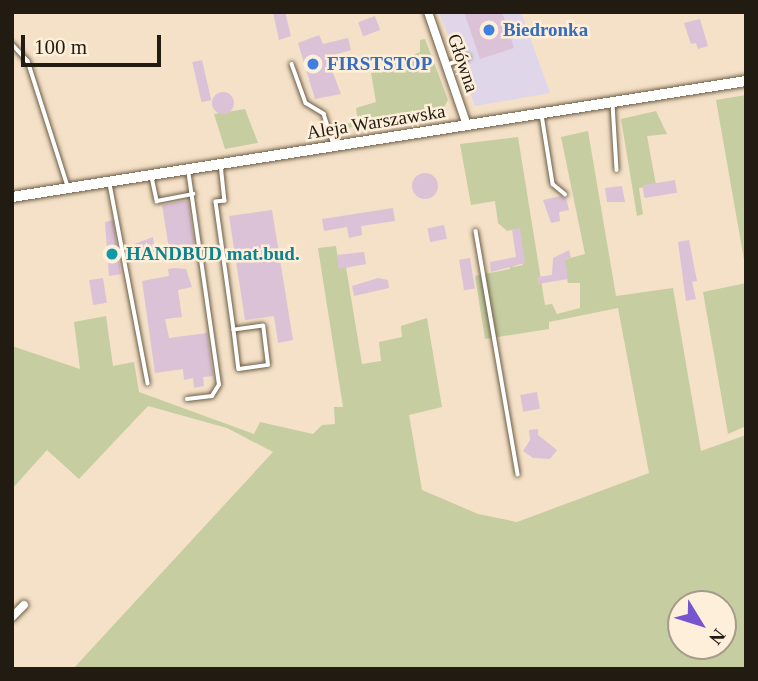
<!DOCTYPE html>
<meta charset="utf-8">
<style>
body{margin:0}
#map{position:relative;width:758px;height:681px;overflow:hidden;background:#f4e1c7;font-family:"Times New Roman",serif}
div>[style]{position:absolute}
.commercial>*{inset:0;background:#dfd6ea}
.green>*{inset:0;background:#c6cda1}
.building>*{inset:0;background:#dcc2d6;transform-origin:0 0}
.round{border-radius:50%}
.roads{filter:drop-shadow(0 0 2px #6b5b45) drop-shadow(0 0 2px #6b5b45)}
.service>*{height:3.5px;margin:-1.75px;padding:0 1.75px;transform-origin:1.75px;border-radius:1.75px;background:#fff}
.minor>*{height:8px;margin:-4px;padding:0 4px;transform-origin:4px;border-radius:4px;background:#fff}
.tertiary>*{height:10px;margin:-5px;padding:0 5px;transform-origin:5px;border-radius:5px;background:#fff}
.dots>*{width:19px;height:19px;translate:-50% -50%;box-sizing:border-box;border:4px solid #feefda;border-radius:50%}
span{translate:-50% -50%;white-space:nowrap;text-align:center;line-height:1.15;-webkit-text-stroke:5px #feefda;paint-order:stroke}
.shop-label{font-size:19px;color:#366cbe;font-weight:700}
.left{translate:0 -50%;text-align:left}
.street-label{font-size:19px;color:#211b11}
.culture-label{font-size:19px;color:#0d838f;font-weight:700}
.frame{position:absolute;inset:0;border:14px solid #211b11;pointer-events:none}
.north{position:absolute;left:667px;top:590px;width:70px;height:70px;box-sizing:border-box;background:#feefda;border:2px solid #a69a8a;border-radius:50%;rotate:128deg;font-size:19px;font-weight:700;line-height:28px;text-align:center;color:#211b11}
.north::after{content:'';display:block;margin:auto;width:24px;height:32px;background:#7755cf;clip-path:polygon(50% 0,100% 100%,50% 72%,0 100%)}
.scale{position:absolute;left:21px;top:35px;width:140px;height:32px;box-sizing:border-box;border:4px solid #211b11;border-top:0;padding-left:9px;font-size:21px;line-height:24px;white-space:nowrap;color:#211b11;-webkit-text-stroke:5px #feefda;paint-order:stroke}
</style>
<div id="map">
<div class="commercial">
<div style="clip-path:polygon(439px 12px,521px 12px,550px 93px,475px 106px)"></div>
</div>
<div class="green">
<div style="clip-path:polygon(425px 39px,448px 100px,443px 109px,337px 130px,336px 125px,358px 122px,356px 108px,376px 102px,371px 73px,420px 52px,420px 40px)"></div>
<div style="clip-path:polygon(746px 95px,746px 271px,716px 100px)"></div>
<div style="clip-path:polygon(245px 109px,258px 143px,225px 149px,214px 114px)"></div>
<div style="clip-path:polygon(656px 111px,667px 134px,647px 136px,656px 185px,639px 188px,643px 214px,637px 216px,621px 119px)"></div>
<div style="clip-path:polygon(evenodd,588px 131px,616px 296px,673px 288px,701px 451px,746px 435px,746px 669px,73px 669px,273px 452px,227px 428px,148px 406px,79px 479px,47px 450px,12px 489px,12px 346px,80px 369px,74px 322px,106px 316px,113px 366px,134px 362px,139px 392px,254px 434px,260px 422px,313px 434px,322px 425px,335px 424px,334px 407px,343px 407px,318px 248px,336px 246px,339px 268px,346px 267px,362px 364px,381px 361px,379px 342px,402px 337px,401px 326px,427px 318px,442px 407px,409px 415px,422px 490px,478px 514px,517px 522px,649px 473px,618px 308px,549px 322px,549px 329px,485px 339px,475px 276px,510px 269px,508px 259px,513px 267px,523px 265px,516px 229px,507px 231px,498px 223px,495px 201px,471px 205px,460px 144px,518px 137px,545px 305px,552px 304px,557px 314px,580px 308px,580px 283px,568px 283px,563px 260px,585px 254px,561px 137px,588px 131px,681px 604px,723px 604px,723px 646px,681px 646px,681px 604px)"></div>
<div style="clip-path:polygon(746px 283px,746px 426px,728px 434px,703px 292px)"></div>
</div>
<div class="building">
<div style="clip-path:polygon(273px 12px,285px 12px,291px 36px,279px 40px)"></div>
<div style="clip-path:polygon(464px 12px,502px 12px,514px 48px,480px 59px)"></div>
<div style="left:375px;top:16px;width:15px;height:18px;rotate:70deg"></div>
<div style="clip-path:polygon(700px 19px,708px 46px,698px 49px,696px 43px,691px 44px,684px 23px)"></div>
<div style="clip-path:polygon(319px 35px,323px 44px,348px 38px,351px 50px,327px 57px,341px 94px,315px 99px,298px 43px)"></div>
<div style="left:202px;top:60px;width:41px;height:10px;rotate:77deg"></div>
<div class="round" style="left:212px;top:92px;width:22px;height:22px"></div>
<div class="round" style="left:412px;top:173px;width:26px;height:26px"></div>
<div style="left:675px;top:180px;width:13px;height:33px;rotate:81deg"></div>
<div style="clip-path:polygon(622px 186px,625px 202px,607px 202px,605px 188px)"></div>
<div style="clip-path:polygon(561px 196px,566px 198px,569px 210px,559px 212px,560px 221px,551px 223px,543px 200px)"></div>
<div style="clip-path:polygon(183px 201px,188px 201px,196px 256px,189px 257px,187px 247px,169px 249px,162px 205px)"></div>
<div style="clip-path:polygon(393px 208px,395px 221px,361px 226px,362px 235px,349px 238px,347px 227px,324px 231px,322px 219px)"></div>
<div style="clip-path:polygon(272px 210px,293px 340px,278px 343px,274px 316px,245px 320px,229px 216px)"></div>
<div style="clip-path:polygon(113px 220px,121px 274px,109px 276px,105px 222px)"></div>
<div style="left:444px;top:225px;width:14px;height:17px;rotate:78deg"></div>
<div style="clip-path:polygon(520px 228px,525px 263px,491px 272px,490px 262px,516px 257px,512px 229px)"></div>
<div style="clip-path:polygon(153px 237px,155px 252px,136px 255px,134px 244px)"></div>
<div style="clip-path:polygon(689px 240px,697px 281px,692px 282px,696px 299px,686px 301px,678px 242px)"></div>
<div style="clip-path:polygon(569px 250px,571px 258px,565px 259px,568px 279px,538px 284px,537px 277px,552px 275px,553px 258px)"></div>
<div style="clip-path:polygon(364px 252px,366px 264px,339px 269px,337px 255px)"></div>
<div style="left:470px;top:258px;width:31px;height:11px;rotate:81deg"></div>
<div style="clip-path:polygon(175px 268px,186px 269px,192px 287px,178px 290px,182px 317px,165px 319px,169px 338px,207px 333px,213px 376px,203px 377px,204px 386px,194px 388px,193px 378px,184px 380px,183px 369px,155px 373px,142px 281px,169px 276px,168px 269px)"></div>
<div style="left:103px;top:278px;width:25px;height:14px;rotate:81deg"></div>
<div style="clip-path:polygon(378px 278px,388px 280px,389px 288px,354px 296px,352px 286px)"></div>
<div style="left:537px;top:392px;width:17px;height:17px;rotate:80deg"></div>
<div style="clip-path:polygon(538px 429px,538px 435px,557px 450px,550px 459px,533px 458px,523px 451px,530px 440px,529px 430px)"></div>
</div>
<div class="roads">
<div class="service">
<div style="left:12px;top:44px;width:23px;rotate:47deg"></div>
<div style="left:28px;top:61px;width:131px;rotate:72.3deg"></div>
<div style="left:292px;top:64px;width:41px;rotate:70.3deg"></div>
<div style="left:306px;top:103px;width:21px;rotate:31deg"></div>
<div style="left:324px;top:114px;width:32px;rotate:72deg"></div>
<div style="left:447px;top:65px;width:22px;rotate:-21deg"></div>
<div style="left:613px;top:104px;width:66px;rotate:86.5deg"></div>
<div style="left:542px;top:115px;width:70px;rotate:80.9deg"></div>
<div style="left:553px;top:184px;width:16px;rotate:40deg"></div>
<div style="left:221px;top:164px;width:37px;rotate:84deg"></div>
<div style="left:225px;top:201px;width:9px;rotate:174deg"></div>
<div style="left:216px;top:202px;width:129px;rotate:82deg"></div>
<div style="left:234px;top:330px;width:39px;rotate:83deg"></div>
<div style="left:239px;top:369px;width:29px;rotate:-8deg"></div>
<div style="left:268px;top:365px;width:39px;rotate:-97deg"></div>
<div style="left:263px;top:326px;width:29px;rotate:172deg"></div>
<div style="left:152px;top:177px;width:25px;rotate:78deg"></div>
<div style="left:157px;top:201px;width:37px;rotate:-11deg"></div>
<div style="left:110px;top:184px;width:203px;rotate:79.2deg"></div>
<div style="left:476px;top:231px;width:247px;rotate:80.2deg"></div>
<div style="left:187px;top:399px;width:25px;rotate:-7deg"></div>
<div style="left:212px;top:396px;width:13px;rotate:-58deg"></div>
<div style="left:219px;top:385px;width:216px;rotate:-98.2deg"></div>
</div>
<div class="minor">
<div style="left:428px;top:12px;width:120px;rotate:71deg"></div>
<div style="left:12px;top:617px;width:17px;rotate:-45deg"></div>
</div>
<div class="tertiary">
<div style="left:12px;top:197px;width:743px;rotate:-8.98deg"></div>
</div>
</div>
<div class="dots">
<div style="left:489px;top:30px;background:#3f7fe0"></div>
<div style="left:313px;top:64px;background:#3f7fe0"></div>
<div style="left:112px;top:254px;background:#0f9aa8"></div>
</div>
<div class="shop-label">
<span class="left" style="left:503px;top:30px">Biedronka</span>
<span class="left" style="left:327px;top:64px">FIRSTSTOP</span>
</div>
<div class="street-label">
<span style="left:463px;top:63px;rotate:71deg">Główna</span>
<span style="left:376px;top:122px;rotate:-9deg">Aleja Warszawska</span>
</div>
<div class="culture-label">
<span class="left" style="left:126px;top:254px">HANDBUD mat.bud.</span>
</div>
<div class="frame"></div>
<div class="north">N</div>
<div class="scale">100 m</div>
</div>
